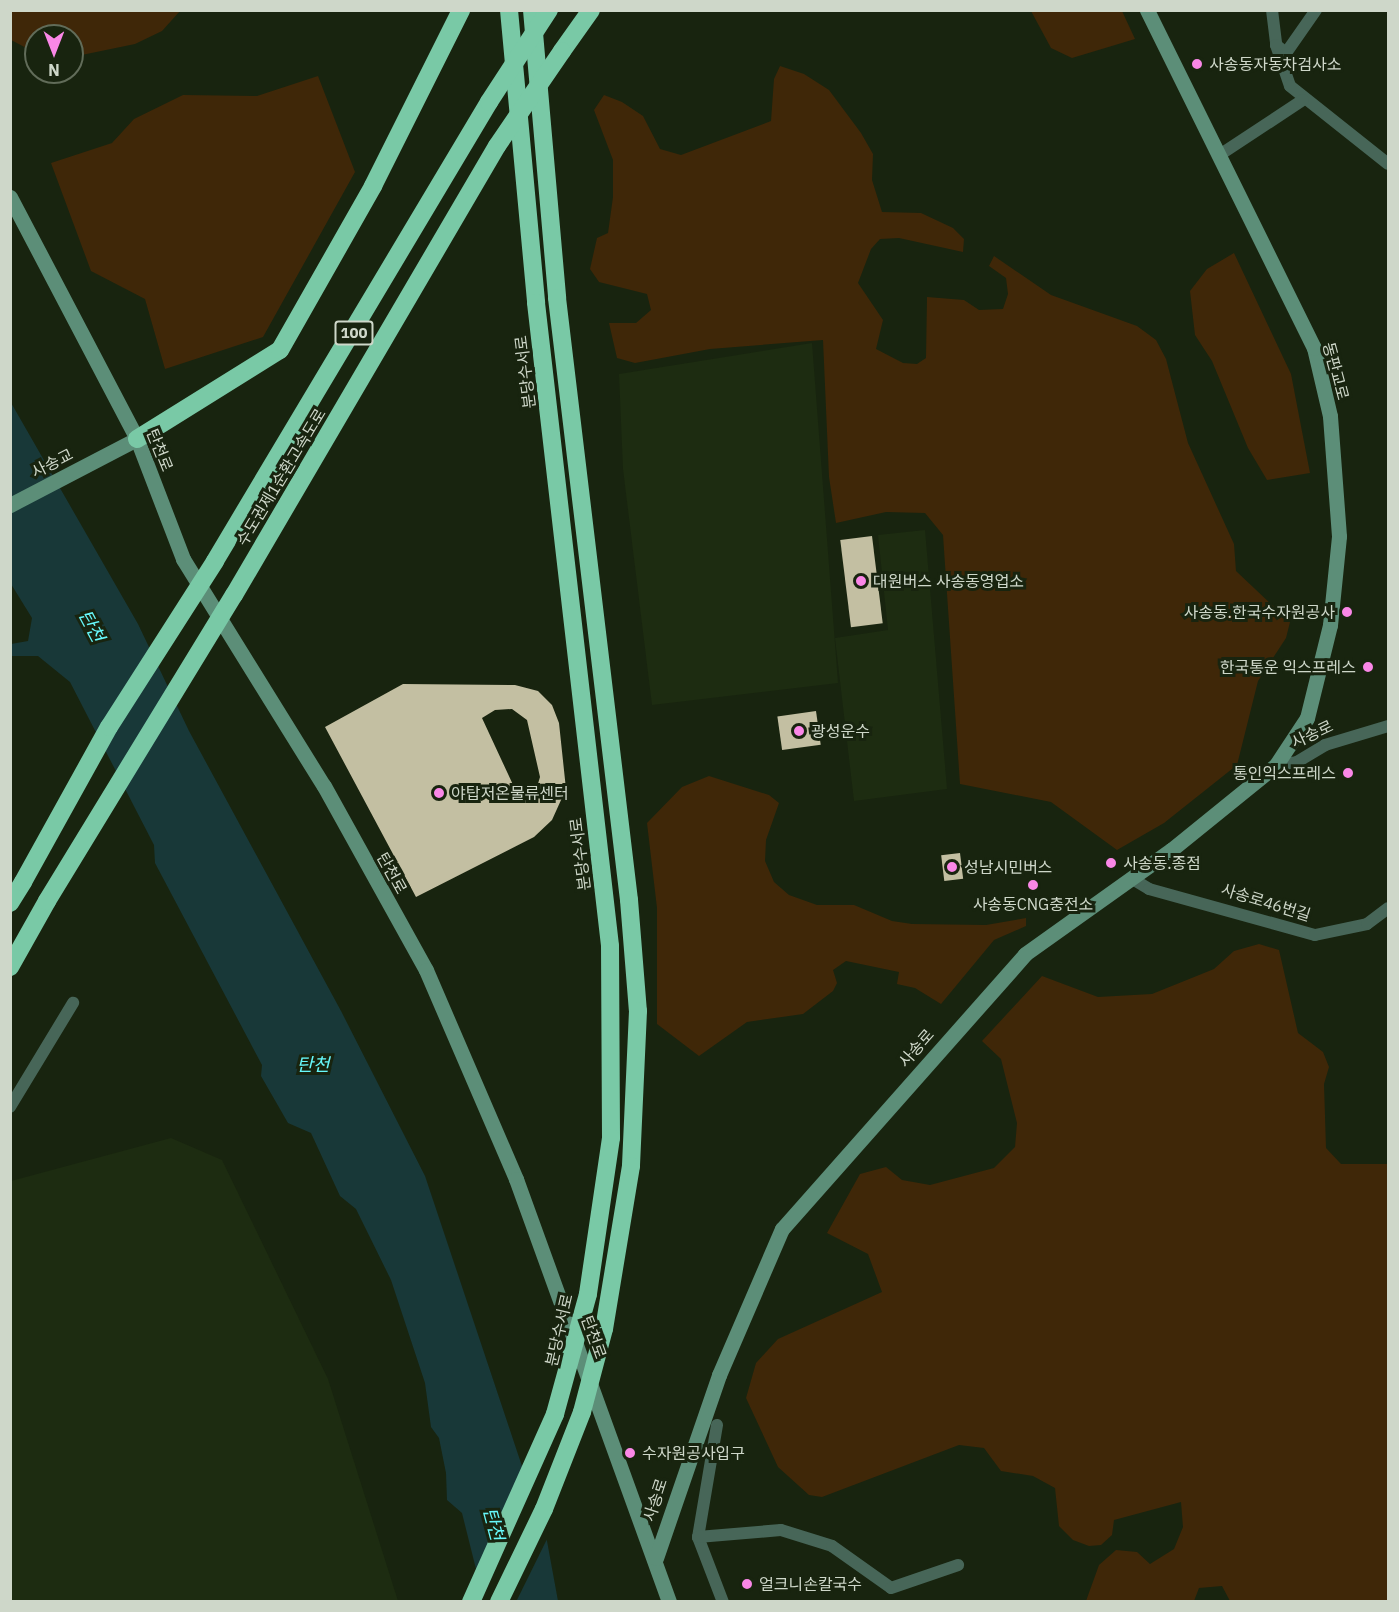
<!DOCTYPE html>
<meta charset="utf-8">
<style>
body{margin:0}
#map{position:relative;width:1399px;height:1612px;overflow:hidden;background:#18240f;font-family:"IBM Plex Sans","Noto Sans KR",sans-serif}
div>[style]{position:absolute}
.built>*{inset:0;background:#1d2c11}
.green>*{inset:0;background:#3f2708}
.water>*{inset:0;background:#183838}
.pier>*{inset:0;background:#18240f}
.building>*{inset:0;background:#c3bfa2;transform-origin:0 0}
.street>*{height:12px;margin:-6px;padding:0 6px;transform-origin:6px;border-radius:6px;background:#476658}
.secondary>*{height:15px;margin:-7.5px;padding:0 7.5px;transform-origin:7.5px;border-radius:7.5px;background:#5c8e78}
.highway>*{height:18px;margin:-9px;padding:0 9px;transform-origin:9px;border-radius:9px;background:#79c9a6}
.highway-bridge>*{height:18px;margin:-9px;padding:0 9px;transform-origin:9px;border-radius:9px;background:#79c9a6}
.dots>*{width:16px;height:16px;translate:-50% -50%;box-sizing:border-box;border:3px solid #18240f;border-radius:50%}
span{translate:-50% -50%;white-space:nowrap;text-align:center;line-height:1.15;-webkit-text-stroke:6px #18240f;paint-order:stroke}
.shield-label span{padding:2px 4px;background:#18240f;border:2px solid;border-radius:4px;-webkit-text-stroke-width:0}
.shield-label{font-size:15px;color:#ced7c9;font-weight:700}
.poi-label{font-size:16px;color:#ced7c9}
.left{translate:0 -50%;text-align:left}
.right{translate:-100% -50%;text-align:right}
.street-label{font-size:16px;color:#ced7c9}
.water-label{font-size:18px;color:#67f9fb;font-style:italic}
.frame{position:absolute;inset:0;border:12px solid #ced7c9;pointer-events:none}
.north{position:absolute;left:24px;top:24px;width:60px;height:60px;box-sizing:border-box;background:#18240f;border:2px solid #616c59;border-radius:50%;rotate:180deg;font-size:16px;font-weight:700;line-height:24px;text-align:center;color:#ced7c9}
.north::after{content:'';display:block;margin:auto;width:21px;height:27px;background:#fa87e7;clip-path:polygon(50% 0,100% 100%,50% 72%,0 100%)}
</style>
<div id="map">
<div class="built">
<div style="clip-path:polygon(812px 343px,838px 683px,652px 705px,623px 469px,619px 374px)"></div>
<div style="clip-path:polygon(925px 530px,947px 789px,854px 801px,835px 638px,888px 630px,878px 535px)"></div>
<div style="clip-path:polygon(171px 1138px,222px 1160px,328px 1379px,398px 1601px,11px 1601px,11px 1181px)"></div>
</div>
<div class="green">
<div style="clip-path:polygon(10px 11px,11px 10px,180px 11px,162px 31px,135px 44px,72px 57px,72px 36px,36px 36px,36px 53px,11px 40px)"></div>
<div style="clip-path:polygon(1031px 11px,1122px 11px,1135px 39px,1072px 58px,1051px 48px)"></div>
<div style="clip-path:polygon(780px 66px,804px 74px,829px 90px,861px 133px,873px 154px,872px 180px,882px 212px,921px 213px,953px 228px,964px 239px,963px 252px,899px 238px,880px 239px,871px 249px,858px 283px,883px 320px,876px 349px,903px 363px,917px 364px,926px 358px,927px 297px,964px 300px,979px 310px,1003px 309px,1008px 294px,1006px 278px,989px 266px,994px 256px,1051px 295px,1137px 326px,1156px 340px,1166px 359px,1188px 443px,1234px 544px,1236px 571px,1290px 622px,1286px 638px,1258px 681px,1237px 765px,1164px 823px,1117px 850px,1051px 802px,960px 784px,943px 535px,925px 513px,886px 512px,836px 523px,829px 477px,823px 340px,710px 349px,635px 363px,617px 358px,609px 323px,636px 323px,651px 310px,647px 294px,599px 282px,590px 269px,597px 238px,608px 233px,613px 197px,613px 160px,594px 110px,604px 95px,622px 102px,643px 116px,660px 149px,681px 155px,771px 121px,774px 79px)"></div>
<div style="clip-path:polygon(318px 76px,355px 172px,263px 337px,165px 369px,145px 299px,91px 271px,51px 163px,112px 143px,134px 119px,183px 95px,257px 96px)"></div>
<div style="clip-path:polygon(1234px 253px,1291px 374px,1310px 473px,1267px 480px,1248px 448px,1212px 361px,1195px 335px,1190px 291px,1207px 269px)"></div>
<div style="clip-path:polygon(709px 776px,769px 795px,779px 803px,766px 840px,765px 861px,774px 882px,789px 895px,817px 905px,854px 905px,892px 921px,912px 924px,986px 925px,1026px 918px,1026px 926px,994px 940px,941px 1004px,915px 988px,897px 984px,899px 972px,846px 961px,833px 970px,837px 983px,833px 991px,803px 1014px,747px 1022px,699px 1056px,657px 1024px,657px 908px,647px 823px,682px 787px)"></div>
<div style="clip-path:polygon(1259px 944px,1279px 950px,1298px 1033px,1323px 1052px,1329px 1067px,1324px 1084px,1326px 1148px,1341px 1164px,1388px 1164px,1388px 1601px,1230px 1601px,1222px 1586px,1199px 1588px,1194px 1601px,1086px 1601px,1099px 1565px,1116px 1550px,1137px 1552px,1150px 1564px,1174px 1549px,1183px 1527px,1181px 1502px,1114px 1520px,1112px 1535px,1101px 1545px,1089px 1546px,1073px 1540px,1059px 1526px,1055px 1488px,1033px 1476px,1001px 1471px,984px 1448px,959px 1445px,822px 1497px,809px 1495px,778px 1467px,746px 1398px,756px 1363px,778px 1339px,882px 1292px,868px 1254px,827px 1233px,860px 1174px,886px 1167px,902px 1180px,930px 1185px,994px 1168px,1015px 1147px,1017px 1123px,1001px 1059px,982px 1041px,1042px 976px,1098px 997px,1152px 994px,1214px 969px,1234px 951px)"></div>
</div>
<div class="water">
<div style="clip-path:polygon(10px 401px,138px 624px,189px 731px,341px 1011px,425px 1176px,547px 1541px,558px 1601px,484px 1601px,462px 1513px,447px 1500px,446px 1473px,439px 1438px,431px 1427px,425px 1383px,391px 1280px,356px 1209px,340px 1196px,311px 1133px,288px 1123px,261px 1076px,262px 1065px,155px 863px,154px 845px,70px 682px,38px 656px,11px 656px,11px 644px,28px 641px,32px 618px,11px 584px)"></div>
</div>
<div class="pier">
<div style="clip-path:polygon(524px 1462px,549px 1535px,516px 1602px,481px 1602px)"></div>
</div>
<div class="building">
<div style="left:872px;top:536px;width:88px;height:32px;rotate:83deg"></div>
<div style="clip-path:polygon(evenodd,403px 684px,515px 685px,538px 691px,552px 705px,559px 723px,566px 789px,552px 820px,534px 837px,416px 897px,325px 727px,403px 684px,512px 709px,527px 720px,540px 777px,534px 797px,521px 802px,482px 718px,495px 710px,512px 709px)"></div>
<div style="left:816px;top:711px;width:34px;height:39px;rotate:82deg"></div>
<div style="left:960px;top:853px;width:26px;height:19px;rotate:83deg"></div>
</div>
<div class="street">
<div style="left:1272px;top:10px;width:35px;rotate:83deg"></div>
<div style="left:1276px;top:45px;width:43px;rotate:71.1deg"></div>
<div style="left:1290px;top:86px;width:125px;rotate:38.5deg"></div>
<div style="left:1276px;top:45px;width:13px;rotate:39deg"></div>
<div style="left:1286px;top:53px;width:52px;rotate:-55.1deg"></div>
<div style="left:1221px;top:154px;width:98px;rotate:-33.4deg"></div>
<div style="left:1276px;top:765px;width:21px;rotate:-8deg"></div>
<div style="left:1297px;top:762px;width:33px;rotate:-31deg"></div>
<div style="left:1325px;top:745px;width:66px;rotate:-16.8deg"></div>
<div style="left:1131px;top:878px;width:21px;rotate:31deg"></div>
<div style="left:1149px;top:889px;width:172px;rotate:15.5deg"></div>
<div style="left:1315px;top:935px;width:53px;rotate:-11.9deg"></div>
<div style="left:1367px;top:924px;width:26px;rotate:-37deg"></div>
<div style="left:10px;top:1107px;width:122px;rotate:-58.8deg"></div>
<div style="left:717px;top:1425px;width:114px;rotate:99.6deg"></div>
<div style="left:698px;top:1537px;width:70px;rotate:69deg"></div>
<div style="left:698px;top:1537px;width:83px;rotate:-4.8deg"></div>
<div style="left:781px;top:1530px;width:53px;rotate:17.4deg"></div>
<div style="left:832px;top:1546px;width:72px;rotate:35.4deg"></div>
<div style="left:891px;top:1588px;width:71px;rotate:-18.9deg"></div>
</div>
<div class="secondary">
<div style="left:10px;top:197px;width:273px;rotate:62.3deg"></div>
<div style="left:137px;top:439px;width:129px;rotate:69deg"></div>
<div style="left:183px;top:559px;width:267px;rotate:58.2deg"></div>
<div style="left:324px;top:786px;width:210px;rotate:61deg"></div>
<div style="left:426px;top:970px;width:228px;rotate:66.7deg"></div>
<div style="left:516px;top:1179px;width:450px;rotate:70.1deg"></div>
<div style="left:10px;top:505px;width:143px;rotate:-27.5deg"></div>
<div style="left:656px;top:1558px;width:194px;rotate:-71deg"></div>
<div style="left:719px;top:1375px;width:159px;rotate:-66.7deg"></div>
<div style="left:782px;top:1229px;width:367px;rotate:-48.5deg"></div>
<div style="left:1025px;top:954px;width:179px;rotate:-35.5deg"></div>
<div style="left:1171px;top:850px;width:135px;rotate:-39deg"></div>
<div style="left:1276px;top:765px;width:56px;rotate:-56.6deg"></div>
<div style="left:1307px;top:718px;width:96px;rotate:-76.1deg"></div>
<div style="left:1330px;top:625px;width:89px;rotate:-84.2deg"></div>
<div style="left:1339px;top:536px;width:120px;rotate:-94.3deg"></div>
<div style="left:1330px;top:416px;width:70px;rotate:-103.2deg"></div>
<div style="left:1314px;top:348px;width:377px;rotate:-116.3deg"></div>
</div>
<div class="highway">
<div style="left:509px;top:10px;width:294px;rotate:84.7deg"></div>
<div style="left:536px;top:303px;width:647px;rotate:83.43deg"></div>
<div style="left:610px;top:946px;width:192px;rotate:89.7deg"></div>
<div style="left:611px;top:1138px;width:158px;rotate:98.4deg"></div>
<div style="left:532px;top:10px;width:289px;rotate:85deg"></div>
<div style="left:557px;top:298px;width:606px;rotate:83.18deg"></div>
<div style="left:629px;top:900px;width:111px;rotate:85.4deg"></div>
<div style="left:638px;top:1011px;width:155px;rotate:92.6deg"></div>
<div style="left:631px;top:1166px;width:165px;rotate:99.4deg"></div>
<div style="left:562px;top:51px;width:50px;rotate:-54.7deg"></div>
<div style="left:137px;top:439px;width:168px;rotate:-31.9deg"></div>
<div style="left:280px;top:350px;width:189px;rotate:-60.4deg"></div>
<div style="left:373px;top:186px;width:197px;rotate:-63.4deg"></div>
<div style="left:215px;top:561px;width:535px;rotate:-59.16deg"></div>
<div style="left:234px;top:595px;width:520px;rotate:-59.64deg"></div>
<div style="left:10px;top:903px;width:25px;rotate:-58deg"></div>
<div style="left:10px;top:967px;width:76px;rotate:-60.7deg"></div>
</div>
<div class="highway-bridge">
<div style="left:489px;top:102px;width:110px;rotate:-56.9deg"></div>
<div style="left:497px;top:146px;width:115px;rotate:-55.6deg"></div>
<div style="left:23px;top:882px;width:177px;rotate:-61deg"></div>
<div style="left:109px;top:727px;width:197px;rotate:-57.4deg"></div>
<div style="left:47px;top:901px;width:359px;rotate:-58.6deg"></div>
<div style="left:471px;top:1602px;width:206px;rotate:-65.9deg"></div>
<div style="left:555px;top:1414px;width:124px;rotate:-74.6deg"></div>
<div style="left:499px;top:1602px;width:103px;rotate:-64.2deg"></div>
<div style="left:544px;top:1509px;width:104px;rotate:-68.6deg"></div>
<div style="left:582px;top:1412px;width:86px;rotate:-75.2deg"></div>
</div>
<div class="dots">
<div style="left:1197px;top:64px;background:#fa87e7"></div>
<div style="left:861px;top:581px;background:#fa87e7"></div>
<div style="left:1347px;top:612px;background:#fa87e7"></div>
<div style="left:1368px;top:667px;background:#fa87e7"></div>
<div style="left:799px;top:731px;background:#fa87e7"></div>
<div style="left:1348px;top:773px;background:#fa87e7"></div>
<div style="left:439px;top:793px;background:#fa87e7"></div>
<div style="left:1111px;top:863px;background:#fa87e7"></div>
<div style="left:952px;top:867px;background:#fa87e7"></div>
<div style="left:1033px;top:885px;background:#fa87e7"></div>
<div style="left:630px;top:1453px;background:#fa87e7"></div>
<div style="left:747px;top:1584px;background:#fa87e7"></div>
</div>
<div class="shield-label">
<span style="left:354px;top:333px">100</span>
</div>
<div class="poi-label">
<span class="left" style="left:1209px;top:64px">사송동자동차검사소</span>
<span class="left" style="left:873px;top:581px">대원버스 사송동영업소</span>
<span class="right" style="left:1335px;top:612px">사송동.한국수자원공사</span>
<span class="right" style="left:1356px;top:667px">한국통운 익스프레스</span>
<span class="left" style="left:811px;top:731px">광성운수</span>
<span class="right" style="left:1336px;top:773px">통인익스프레스</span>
<span class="left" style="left:451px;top:793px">야탑저온물류센터</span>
<span class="left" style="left:1123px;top:863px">사송동.종점</span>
<span class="left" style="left:964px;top:867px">성남시민버스</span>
<span style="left:1033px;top:904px">사송동CNG충전소</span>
<span class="left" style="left:642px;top:1453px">수자원공사입구</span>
<span class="left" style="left:759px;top:1584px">얼크니손칼국수</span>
</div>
<div class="street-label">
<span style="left:1336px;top:371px;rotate:75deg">동판교로</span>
<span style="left:525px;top:372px;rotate:-97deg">분당수서로</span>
<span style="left:160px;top:450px;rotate:68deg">탄천로</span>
<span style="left:52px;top:463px;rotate:-27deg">사송교</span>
<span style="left:281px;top:477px;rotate:-59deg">수도권제1순환고속도로</span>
<span style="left:1312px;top:734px;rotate:-25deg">사송로</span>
<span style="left:580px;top:854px;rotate:-97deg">분당수서로</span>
<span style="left:392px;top:873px;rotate:61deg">탄천로</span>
<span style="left:1266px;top:902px;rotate:17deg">사송로46번길</span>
<span style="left:916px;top:1048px;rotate:-49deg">사송로</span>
<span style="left:559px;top:1330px;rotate:-77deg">분당수서로</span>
<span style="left:594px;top:1337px;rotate:70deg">탄천로</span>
<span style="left:655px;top:1500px;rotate:-72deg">사송로</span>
</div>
<div class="water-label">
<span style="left:91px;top:626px;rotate:62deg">탄천</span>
<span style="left:313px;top:1065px">탄천</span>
<span style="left:493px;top:1524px;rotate:75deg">탄천</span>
</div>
<div class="frame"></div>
<div class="north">N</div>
</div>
